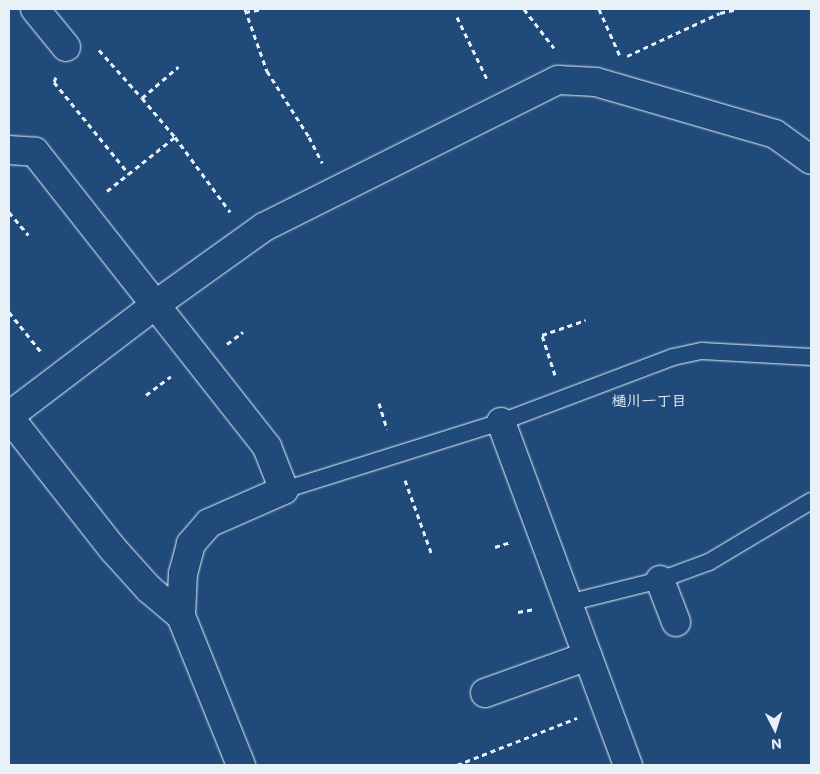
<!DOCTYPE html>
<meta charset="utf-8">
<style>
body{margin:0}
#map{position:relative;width:820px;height:774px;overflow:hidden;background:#1f4a7a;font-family:Mali,"Klee One",sans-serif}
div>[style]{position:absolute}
.path>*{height:3px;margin-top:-1.5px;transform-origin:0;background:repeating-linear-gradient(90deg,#e8f1f8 0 5px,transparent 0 9px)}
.roads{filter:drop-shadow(0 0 1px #e8f1f8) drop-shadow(0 0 1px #e8f1f8)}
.lane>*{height:16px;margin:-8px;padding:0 8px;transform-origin:8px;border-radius:8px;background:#1f4a7a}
.street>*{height:28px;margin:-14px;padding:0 14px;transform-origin:14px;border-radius:14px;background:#1f4a7a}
span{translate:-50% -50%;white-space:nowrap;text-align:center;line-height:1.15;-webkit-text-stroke:4px #1f4a7a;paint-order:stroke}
.neighbourhood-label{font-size:15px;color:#e8f1f8;font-weight:700}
.frame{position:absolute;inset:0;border:10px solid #e8f1f8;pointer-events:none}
.north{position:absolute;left:750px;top:704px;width:50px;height:50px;-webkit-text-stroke:4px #1f4a7a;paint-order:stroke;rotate:175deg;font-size:14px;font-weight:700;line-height:20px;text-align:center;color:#e8f1f8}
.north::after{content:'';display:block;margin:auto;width:18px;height:22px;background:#e8f1f8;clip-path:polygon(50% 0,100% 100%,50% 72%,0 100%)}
</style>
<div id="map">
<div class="path">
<div style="left:245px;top:9px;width:66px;rotate:70.5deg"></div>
<div style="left:267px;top:71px;width:78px;rotate:57.5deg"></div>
<div style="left:309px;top:137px;width:29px;rotate:63deg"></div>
<div style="left:524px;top:9px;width:49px;rotate:52.4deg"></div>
<div style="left:599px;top:9px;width:51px;rotate:65.9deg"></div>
<div style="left:245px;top:12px;width:18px;rotate:-9deg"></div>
<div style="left:457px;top:17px;width:71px;rotate:64.2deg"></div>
<div style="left:99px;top:50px;width:64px;rotate:48.1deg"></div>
<div style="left:142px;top:98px;width:48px;rotate:-40.7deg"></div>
<div style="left:627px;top:56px;width:102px;rotate:-24.8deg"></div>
<div style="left:720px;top:13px;width:18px;rotate:-13deg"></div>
<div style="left:56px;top:77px;width:5px;rotate:112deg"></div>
<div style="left:54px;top:82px;width:119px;rotate:50.8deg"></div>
<div style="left:142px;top:98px;width:51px;rotate:49.8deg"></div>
<div style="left:175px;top:137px;width:93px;rotate:53.7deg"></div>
<div style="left:107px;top:191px;width:87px;rotate:-38.5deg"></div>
<div style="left:9px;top:212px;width:30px;rotate:50deg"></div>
<div style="left:9px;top:312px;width:51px;rotate:51.3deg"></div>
<div style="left:227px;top:344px;width:20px;rotate:-37deg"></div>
<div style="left:555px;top:375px;width:42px;rotate:-108deg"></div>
<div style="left:542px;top:335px;width:46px;rotate:-18.8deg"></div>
<div style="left:146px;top:395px;width:31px;rotate:-37deg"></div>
<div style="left:379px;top:403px;width:27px;rotate:73deg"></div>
<div style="left:405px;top:480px;width:80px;rotate:70.2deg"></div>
<div style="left:495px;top:547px;width:16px;rotate:-18deg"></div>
<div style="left:518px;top:612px;width:17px;rotate:-10deg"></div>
<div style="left:457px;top:765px;width:129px;rotate:-21.4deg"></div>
</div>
<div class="roads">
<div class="lane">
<div style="left:284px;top:490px;width:227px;rotate:-17.4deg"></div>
<div style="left:501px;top:422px;width:184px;rotate:-20.7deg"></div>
<div style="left:673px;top:357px;width:30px;rotate:-12deg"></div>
<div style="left:702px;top:351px;width:109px;rotate:3.2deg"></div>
<div style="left:568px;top:603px;width:95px;rotate:-14deg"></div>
<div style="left:660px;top:580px;width:52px;rotate:-20.2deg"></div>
<div style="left:709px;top:562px;width:119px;rotate:-30.9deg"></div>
</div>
<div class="street">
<div style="left:35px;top:9px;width:49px;rotate:50.8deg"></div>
<div style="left:9px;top:150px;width:26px;rotate:4deg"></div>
<div style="left:35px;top:152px;width:375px;rotate:51.8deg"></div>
<div style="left:267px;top:447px;width:46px;rotate:68.4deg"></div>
<div style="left:284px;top:490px;width:82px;rotate:156.3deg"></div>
<div style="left:209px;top:523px;width:28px;rotate:131deg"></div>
<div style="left:191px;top:544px;width:30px;rotate:105deg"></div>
<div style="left:183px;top:573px;width:43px;rotate:92.7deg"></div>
<div style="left:181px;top:616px;width:161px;rotate:68.1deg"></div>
<div style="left:9px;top:416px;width:183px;rotate:-37.2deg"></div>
<div style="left:155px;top:305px;width:134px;rotate:-35.6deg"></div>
<div style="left:264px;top:227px;width:329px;rotate:-26.6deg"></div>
<div style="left:558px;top:80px;width:38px;rotate:3deg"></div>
<div style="left:596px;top:82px;width:186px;rotate:16.2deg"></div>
<div style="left:775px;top:134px;width:44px;rotate:35.8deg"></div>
<div style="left:9px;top:417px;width:167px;rotate:51.8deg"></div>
<div style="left:112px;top:548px;width:55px;rotate:47.9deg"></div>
<div style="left:149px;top:589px;width:42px;rotate:40.2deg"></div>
<div style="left:501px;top:422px;width:366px;rotate:69.7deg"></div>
<div style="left:660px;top:580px;width:45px;rotate:69.1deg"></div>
<div style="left:485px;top:693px;width:109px;rotate:-19.8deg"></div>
</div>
</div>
<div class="neighbourhood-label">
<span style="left:649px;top:401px">樋川一丁目</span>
</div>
<div class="frame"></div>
<div class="north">N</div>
</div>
